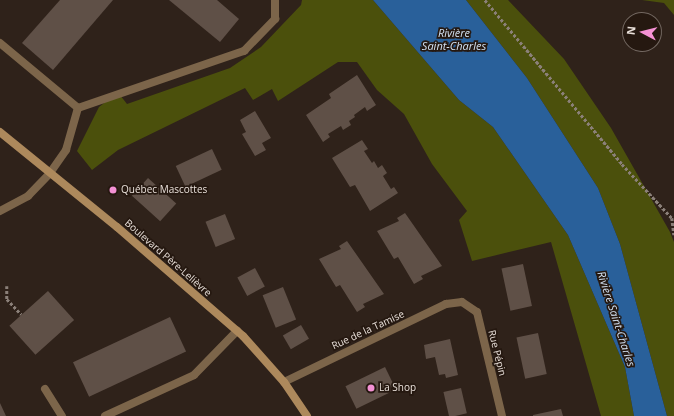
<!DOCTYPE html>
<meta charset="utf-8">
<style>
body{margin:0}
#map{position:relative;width:674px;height:416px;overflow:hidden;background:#2f221a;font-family:"Open Sans",sans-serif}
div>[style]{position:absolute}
.green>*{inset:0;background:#4b500c}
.water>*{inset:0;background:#29609a}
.building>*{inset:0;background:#5f5047;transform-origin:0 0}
.path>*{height:2.5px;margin-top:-1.25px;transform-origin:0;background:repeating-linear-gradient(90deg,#8b8079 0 3px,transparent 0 5px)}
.service>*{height:8px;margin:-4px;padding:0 4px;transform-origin:4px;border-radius:4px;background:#7c654a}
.minor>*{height:8px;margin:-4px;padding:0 4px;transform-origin:4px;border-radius:4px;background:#7c654a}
.tertiary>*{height:8px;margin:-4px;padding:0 4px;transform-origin:4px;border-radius:4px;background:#7c654a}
.secondary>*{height:8px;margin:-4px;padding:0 4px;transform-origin:4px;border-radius:4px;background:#ad895c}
.dots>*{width:11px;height:11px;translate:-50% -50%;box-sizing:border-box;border:2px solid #251810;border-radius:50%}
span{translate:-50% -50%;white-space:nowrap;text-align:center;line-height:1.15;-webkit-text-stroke:3.5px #251810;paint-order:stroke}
.poi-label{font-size:10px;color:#e9e0da}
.left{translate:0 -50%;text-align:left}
.street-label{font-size:10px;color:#e9e0da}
.water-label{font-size:11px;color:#d2e1f2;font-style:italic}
.north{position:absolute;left:622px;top:12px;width:40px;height:40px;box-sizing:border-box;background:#251810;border:1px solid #736861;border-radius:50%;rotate:277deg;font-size:11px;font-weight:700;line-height:16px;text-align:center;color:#e9e0da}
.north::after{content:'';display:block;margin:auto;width:14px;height:18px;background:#f491d4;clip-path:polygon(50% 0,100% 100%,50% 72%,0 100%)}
</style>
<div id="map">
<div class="green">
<div style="clip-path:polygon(302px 0,373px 0,459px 100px,493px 127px,568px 235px,625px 367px,634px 416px,601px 416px,551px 242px,472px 261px,459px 220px,467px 211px,432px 164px,404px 114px,377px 90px,357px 62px,338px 62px,278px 101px,272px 89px,253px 100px,245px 88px,118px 150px,92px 170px,77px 151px,99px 107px,108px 100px,120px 95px,127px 104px,230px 68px,261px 47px,301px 5px)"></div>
<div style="clip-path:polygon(466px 0,508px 0,564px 59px,611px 128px,670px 232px,674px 242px,674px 416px,667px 416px,620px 244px,598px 188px,527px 78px)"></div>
<div style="clip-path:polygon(642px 0,674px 0,674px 15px,664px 3px)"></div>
</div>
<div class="water">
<div style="clip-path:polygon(373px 0,466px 0,527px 78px,598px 188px,620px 244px,667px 416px,634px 416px,625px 367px,568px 235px,493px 127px,459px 100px)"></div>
</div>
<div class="building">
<div style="clip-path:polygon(60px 0,113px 0,53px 70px,22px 43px)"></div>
<div style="clip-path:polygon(169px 0,217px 0,239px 19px,220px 42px)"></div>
<div style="clip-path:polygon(357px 75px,376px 105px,367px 111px,365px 107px,354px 115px,355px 117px,349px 121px,351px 125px,343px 130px,341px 126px,328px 134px,330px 137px,323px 142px,306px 115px,331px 98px,329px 94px)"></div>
<div style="clip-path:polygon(255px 111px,271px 138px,262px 143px,266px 150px,255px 156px,242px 134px,246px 132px,240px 120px)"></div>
<div style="clip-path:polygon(362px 140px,368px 149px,364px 151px,372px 163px,374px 161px,378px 168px,382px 165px,387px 173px,383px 176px,391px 189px,394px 187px,398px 193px,370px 211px,355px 185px,350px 187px,332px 158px)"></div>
<div style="left:212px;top:149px;width:23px;height:40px;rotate:65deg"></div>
<div style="left:148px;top:178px;width:38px;height:24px;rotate:42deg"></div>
<div style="clip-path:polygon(405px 213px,442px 266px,421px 276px,423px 279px,414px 284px,398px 257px,394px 259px,377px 231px,399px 221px,397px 218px)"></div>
<div style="left:225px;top:214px;width:27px;height:21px;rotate:68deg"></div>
<div style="clip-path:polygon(347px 241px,384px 294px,363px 304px,365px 307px,357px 312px,340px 285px,336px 287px,319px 259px,341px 249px,339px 246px)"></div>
<div style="left:523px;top:264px;width:43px;height:22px;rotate:78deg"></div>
<div style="left:255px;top:268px;width:21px;height:20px;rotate:62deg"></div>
<div style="left:283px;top:287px;width:35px;height:22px;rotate:68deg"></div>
<div style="left:48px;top:291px;width:39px;height:52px;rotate:48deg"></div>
<div style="left:170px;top:317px;width:38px;height:107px;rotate:65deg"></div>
<div style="left:301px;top:325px;width:16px;height:21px;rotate:60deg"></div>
<div style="left:538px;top:333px;width:42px;height:22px;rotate:78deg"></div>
<div style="clip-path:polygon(450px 339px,458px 375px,446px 378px,445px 374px,439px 375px,435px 357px,426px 359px,424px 345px)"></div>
<div style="left:385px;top:367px;width:25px;height:44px;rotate:64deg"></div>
<div style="left:461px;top:388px;width:26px;height:18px;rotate:77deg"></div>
<div style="clip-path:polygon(0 403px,6px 416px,0 416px)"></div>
<div style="clip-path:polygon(561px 409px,563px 416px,533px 416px,533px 415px)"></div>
</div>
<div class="path">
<div style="left:485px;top:0;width:214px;rotate:50.1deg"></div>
<div style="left:622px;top:164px;width:74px;rotate:47.2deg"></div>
<div style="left:672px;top:218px;width:17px;rotate:83deg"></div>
<div style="left:7px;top:286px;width:13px;rotate:90deg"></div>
<div style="left:7px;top:299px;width:21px;rotate:47deg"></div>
</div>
<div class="service">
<div style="left:0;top:43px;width:102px;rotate:39.8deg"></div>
<div style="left:78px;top:108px;width:176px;rotate:-19deg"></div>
<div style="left:244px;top:51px;width:45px;rotate:-45.9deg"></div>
<div style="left:275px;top:19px;width:19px;rotate:-90deg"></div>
<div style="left:50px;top:173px;width:28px;rotate:-55deg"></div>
<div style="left:66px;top:150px;width:44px;rotate:-74.1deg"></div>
<div style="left:45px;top:389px;width:32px;rotate:58deg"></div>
<div style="left:105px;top:416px;width:98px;rotate:-24.7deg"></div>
<div style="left:194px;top:375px;width:62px;rotate:-45.7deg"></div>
</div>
<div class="minor">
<div style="left:284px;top:382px;width:180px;rotate:-25.7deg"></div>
<div style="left:446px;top:304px;width:16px;rotate:-7deg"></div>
<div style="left:462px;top:302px;width:18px;rotate:34deg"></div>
<div style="left:477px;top:312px;width:107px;rotate:76.5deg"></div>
</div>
<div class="tertiary">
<div style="left:0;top:211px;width:32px;rotate:-28deg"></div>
<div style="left:28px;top:196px;width:32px;rotate:-46deg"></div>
</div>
<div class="secondary">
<div style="left:0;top:132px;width:151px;rotate:39.1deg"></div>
<div style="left:117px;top:227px;width:167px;rotate:40.9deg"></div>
<div style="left:243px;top:336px;width:62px;rotate:48.3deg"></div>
<div style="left:284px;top:382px;width:41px;rotate:55.9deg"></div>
</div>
<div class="dots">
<div style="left:113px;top:190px;background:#f491d4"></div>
<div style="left:371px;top:388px;background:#f491d4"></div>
</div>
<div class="poi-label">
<span class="left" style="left:121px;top:190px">Québec Mascottes</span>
<span class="left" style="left:379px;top:388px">La Shop</span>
</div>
<div class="street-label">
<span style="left:168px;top:258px;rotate:41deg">Boulevard Père-Lelièvre</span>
<span style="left:368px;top:330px;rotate:-25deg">Rue de la Tamise</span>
<span style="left:497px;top:353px;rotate:76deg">Rue Pépin</span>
</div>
<div class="water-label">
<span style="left:454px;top:40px">Rivière<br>Saint-Charles</span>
<span style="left:616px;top:319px;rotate:72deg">Rivière Saint-Charles</span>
</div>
<div class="north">N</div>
</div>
